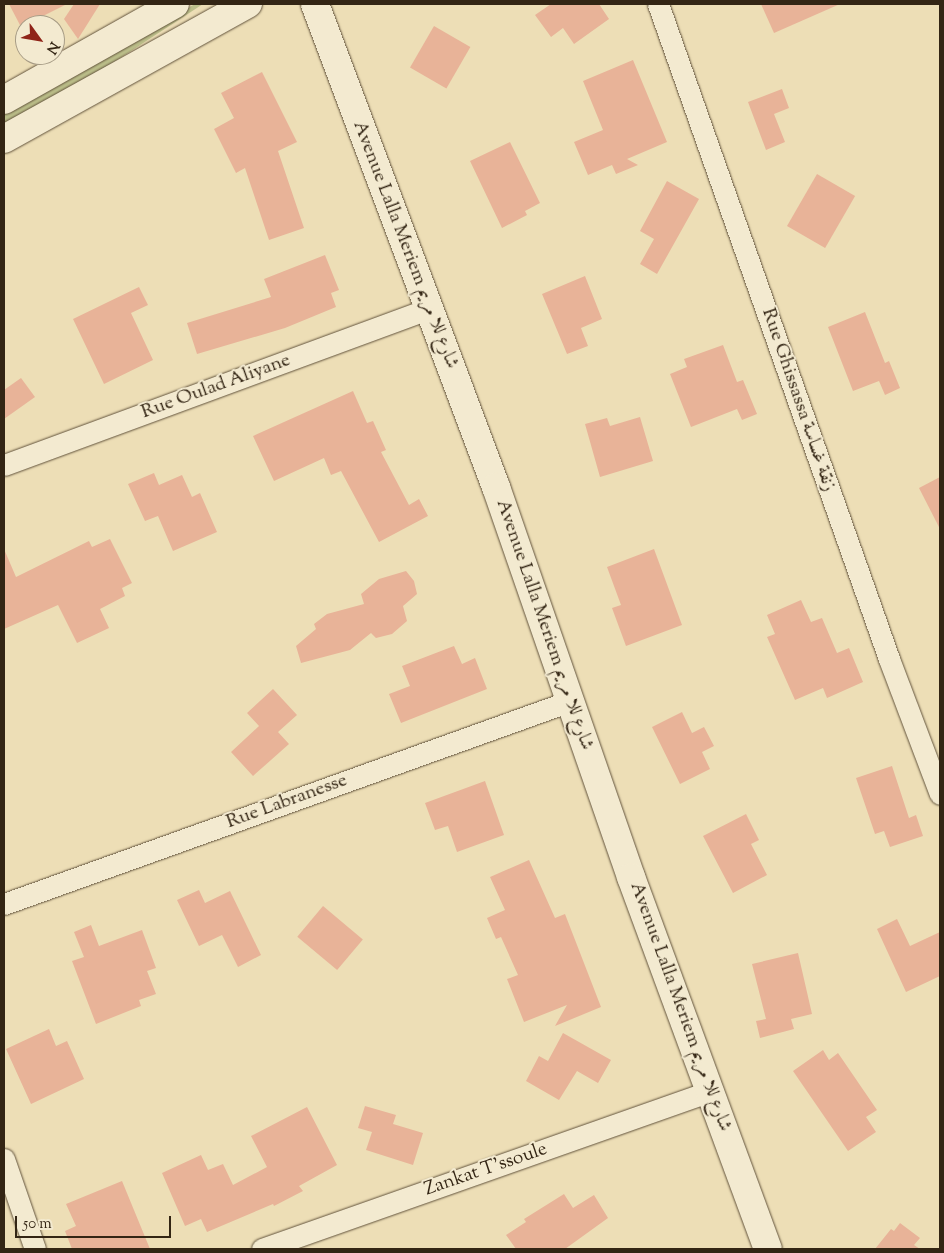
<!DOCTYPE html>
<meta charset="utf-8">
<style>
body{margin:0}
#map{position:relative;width:944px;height:1253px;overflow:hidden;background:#eddeb6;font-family:"Sorts Mill Goudy",Amiri,serif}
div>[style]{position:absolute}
.green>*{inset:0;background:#bdc08b}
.building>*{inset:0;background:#e8b398;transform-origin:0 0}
.roads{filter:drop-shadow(0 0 1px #62533c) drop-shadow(0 0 1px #62533c)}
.street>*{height:21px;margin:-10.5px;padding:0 10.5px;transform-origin:10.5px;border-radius:10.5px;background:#f3ead0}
.secondary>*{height:28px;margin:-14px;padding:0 14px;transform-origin:14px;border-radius:14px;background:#f3ead0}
span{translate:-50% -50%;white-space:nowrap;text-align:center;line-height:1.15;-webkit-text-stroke:4px #f3ead0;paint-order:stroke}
.street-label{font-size:19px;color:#332514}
.frame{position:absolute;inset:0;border:5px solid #332514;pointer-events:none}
.north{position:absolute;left:15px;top:15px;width:50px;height:50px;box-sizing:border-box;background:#f3ead0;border:1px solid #a69b85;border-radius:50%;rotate:122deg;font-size:14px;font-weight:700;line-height:20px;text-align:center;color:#332514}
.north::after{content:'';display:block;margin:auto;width:18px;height:22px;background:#8f2418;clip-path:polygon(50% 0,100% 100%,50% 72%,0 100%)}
.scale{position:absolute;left:15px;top:1216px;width:156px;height:22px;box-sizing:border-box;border:2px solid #332514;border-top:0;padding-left:6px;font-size:15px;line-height:18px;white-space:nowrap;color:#332514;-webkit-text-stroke:4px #f3ead0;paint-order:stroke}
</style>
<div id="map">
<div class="green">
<div style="clip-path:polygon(195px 4px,203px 4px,114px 62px,4px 124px,4px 112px)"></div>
</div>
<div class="building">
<div style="clip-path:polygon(9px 4px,67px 4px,21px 27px)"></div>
<div style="clip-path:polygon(74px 4px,100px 4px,78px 39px,64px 19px)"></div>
<div style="clip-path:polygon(551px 4px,599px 4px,609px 19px,574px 44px,563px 28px,551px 37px,535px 15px)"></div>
<div style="clip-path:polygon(761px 4px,840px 4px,774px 33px)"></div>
<div style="left:434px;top:26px;width:42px;height:48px;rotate:30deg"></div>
<div style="clip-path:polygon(633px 60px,667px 142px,627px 159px,638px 165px,616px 174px,612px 165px,588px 175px,574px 142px,603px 130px,583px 81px)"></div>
<div style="clip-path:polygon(262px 72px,297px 142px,278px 151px,304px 228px,269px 240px,245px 168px,236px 173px,214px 129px,234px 118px,221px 93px)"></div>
<div style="clip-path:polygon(782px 89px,789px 108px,774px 114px,785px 142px,766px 150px,748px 102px)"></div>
<div style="clip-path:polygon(510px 142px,540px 203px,525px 211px,527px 215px,502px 228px,470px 161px)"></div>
<div style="left:817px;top:174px;width:44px;height:60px;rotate:30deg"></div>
<div style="clip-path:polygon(667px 181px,699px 199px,657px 274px,640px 264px,654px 239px,640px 231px)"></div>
<div style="clip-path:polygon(325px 255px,339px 290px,331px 293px,336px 307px,285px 328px,197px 354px,187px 323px,271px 297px,264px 279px)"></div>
<div style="clip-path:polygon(585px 276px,602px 319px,581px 328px,588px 346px,567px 354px,542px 294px)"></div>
<div style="clip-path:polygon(139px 287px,148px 305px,131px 313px,153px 360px,104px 384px,73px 319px)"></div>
<div style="clip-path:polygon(865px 312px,885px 363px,889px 361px,900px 388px,885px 395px,879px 381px,853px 391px,828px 327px)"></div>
<div style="clip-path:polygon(723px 345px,737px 382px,743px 380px,757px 414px,742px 420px,737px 409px,691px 427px,670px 374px,687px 367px,684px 359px)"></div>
<div style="clip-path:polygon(21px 378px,35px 397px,4px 419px,4px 390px)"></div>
<div style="clip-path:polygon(353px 391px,367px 423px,373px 421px,386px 450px,381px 452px,409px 505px,419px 499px,428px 516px,379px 542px,341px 471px,331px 475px,324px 458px,274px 481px,253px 436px)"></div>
<div style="clip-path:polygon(640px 417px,653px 461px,600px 477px,585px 424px,607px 418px,610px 426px)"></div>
<div style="clip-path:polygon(154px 473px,159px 485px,182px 475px,192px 497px,200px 493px,217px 532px,173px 551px,158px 516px,145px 521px,128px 484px)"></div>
<div style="clip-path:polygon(940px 477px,940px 529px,919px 488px)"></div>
<div style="clip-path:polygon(110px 539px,132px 583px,122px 588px,125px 596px,100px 609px,109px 628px,77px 643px,58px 605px,4px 629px,4px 549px,16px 577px,89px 541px,92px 547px)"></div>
<div style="clip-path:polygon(654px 549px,682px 625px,626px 646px,612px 608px,621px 605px,607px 567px)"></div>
<div style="clip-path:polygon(406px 571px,414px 581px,417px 594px,403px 606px,407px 621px,392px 634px,376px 638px,371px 633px,350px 650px,301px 663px,296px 646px,316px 629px,314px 624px,327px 614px,364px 604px,361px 594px,379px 579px)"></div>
<div style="clip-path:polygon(801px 600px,811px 622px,822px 618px,837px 653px,849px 648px,863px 682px,827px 698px,823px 688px,795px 700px,767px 637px,775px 634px,767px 615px)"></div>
<div style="clip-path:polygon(454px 646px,462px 664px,475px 658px,487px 689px,401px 723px,389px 694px,410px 686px,402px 666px)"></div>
<div style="clip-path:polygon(273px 689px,297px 715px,278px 732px,289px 744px,253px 776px,231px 752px,259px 726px,247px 713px)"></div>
<div style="clip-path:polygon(682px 712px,692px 733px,704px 727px,714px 746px,702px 752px,710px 769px,680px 784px,652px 727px)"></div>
<div style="clip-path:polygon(892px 766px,909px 818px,916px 815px,923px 836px,890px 847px,884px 831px,875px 834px,856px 778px)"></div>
<div style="clip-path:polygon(485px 781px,504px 835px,457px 852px,448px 826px,435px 830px,425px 803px)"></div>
<div style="clip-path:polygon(746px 814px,759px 840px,751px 844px,767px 875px,733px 893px,703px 836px)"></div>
<div style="clip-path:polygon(529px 860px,555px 918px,565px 914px,601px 1007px,555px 1026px,567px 1005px,524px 1022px,507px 979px,518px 975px,501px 937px,496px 939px,487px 918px,505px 910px,490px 877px)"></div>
<div style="clip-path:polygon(199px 890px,205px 903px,230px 891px,261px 955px,238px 967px,222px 935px,199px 946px,177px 900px)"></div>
<div style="left:323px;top:906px;width:52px;height:40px;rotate:40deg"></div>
<div style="clip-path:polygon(897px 919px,910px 946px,940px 932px,940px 976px,906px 992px,877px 929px)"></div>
<div style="clip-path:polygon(91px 925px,99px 946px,142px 930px,156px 968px,147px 971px,156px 994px,139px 1000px,141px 1006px,96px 1024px,72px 961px,84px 957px,74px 932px)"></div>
<div style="clip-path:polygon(798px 953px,812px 1014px,791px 1019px,794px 1029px,760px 1038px,756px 1021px,766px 1019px,752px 964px)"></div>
<div style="clip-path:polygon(49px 1029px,56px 1046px,67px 1041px,84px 1079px,31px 1104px,6px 1049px)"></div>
<div style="clip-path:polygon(563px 1033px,611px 1060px,598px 1083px,577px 1071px,559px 1100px,526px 1081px,539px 1056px,548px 1061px)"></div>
<div style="clip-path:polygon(823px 1050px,829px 1060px,838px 1053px,877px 1110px,866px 1117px,876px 1132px,848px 1151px,793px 1071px)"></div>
<div style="clip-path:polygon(365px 1106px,396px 1115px,393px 1124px,423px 1133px,413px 1165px,366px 1150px,372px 1132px,358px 1128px)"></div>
<div style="clip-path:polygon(307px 1107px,337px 1165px,299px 1186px,303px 1191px,274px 1206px,273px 1204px,207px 1232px,201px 1219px,185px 1226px,162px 1173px,201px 1155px,208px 1170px,223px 1164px,233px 1185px,267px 1167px,251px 1136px)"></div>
<div style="clip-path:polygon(122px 1181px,150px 1249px,72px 1249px,65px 1231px,76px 1226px,66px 1204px)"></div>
<div style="clip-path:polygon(564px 1194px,573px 1208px,594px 1195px,608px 1218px,565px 1249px,516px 1249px,506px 1235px,526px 1222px,524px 1219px)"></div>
<div style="clip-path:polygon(900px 1223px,920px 1238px,914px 1245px,920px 1249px,875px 1249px,891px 1229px,894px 1231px)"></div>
</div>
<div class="roads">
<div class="street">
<div style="left:658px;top:4px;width:695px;rotate:70.57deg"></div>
<div style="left:889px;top:659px;width:144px;rotate:69.3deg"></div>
<div style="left:4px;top:465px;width:453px;rotate:-20.2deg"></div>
<div style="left:4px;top:904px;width:601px;rotate:-19.73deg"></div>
<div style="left:4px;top:1159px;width:95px;rotate:71deg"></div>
<div style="left:262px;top:1249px;width:476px;rotate:-19.4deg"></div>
</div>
<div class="secondary">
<div style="left:315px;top:4px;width:516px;rotate:69.46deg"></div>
<div style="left:496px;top:487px;width:413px;rotate:70.9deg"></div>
<div style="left:631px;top:877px;width:396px;rotate:69.8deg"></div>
<div style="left:4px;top:100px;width:196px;rotate:-29.3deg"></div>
<div style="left:4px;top:139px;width:279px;rotate:-29deg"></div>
</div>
</div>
<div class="street-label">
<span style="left:405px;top:245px;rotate:69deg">Avenue Lalla Meriem شارع للا مريم</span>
<span style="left:216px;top:387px;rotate:-20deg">Rue Oulad Aliyane</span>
<span style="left:798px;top:400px;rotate:71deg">Rue Ghissassa زنقة غساسة</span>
<span style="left:544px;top:625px;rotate:71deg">Avenue Lalla Meriem شارع للا مريم</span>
<span style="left:287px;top:802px;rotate:-20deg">Rue Labranesse</span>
<span style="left:680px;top:1007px;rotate:70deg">Avenue Lalla Meriem شارع للا مريم</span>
<span style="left:486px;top:1170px;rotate:-19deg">Zankat T'ssoule</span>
</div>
<div class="frame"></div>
<div class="north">N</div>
<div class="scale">50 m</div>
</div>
